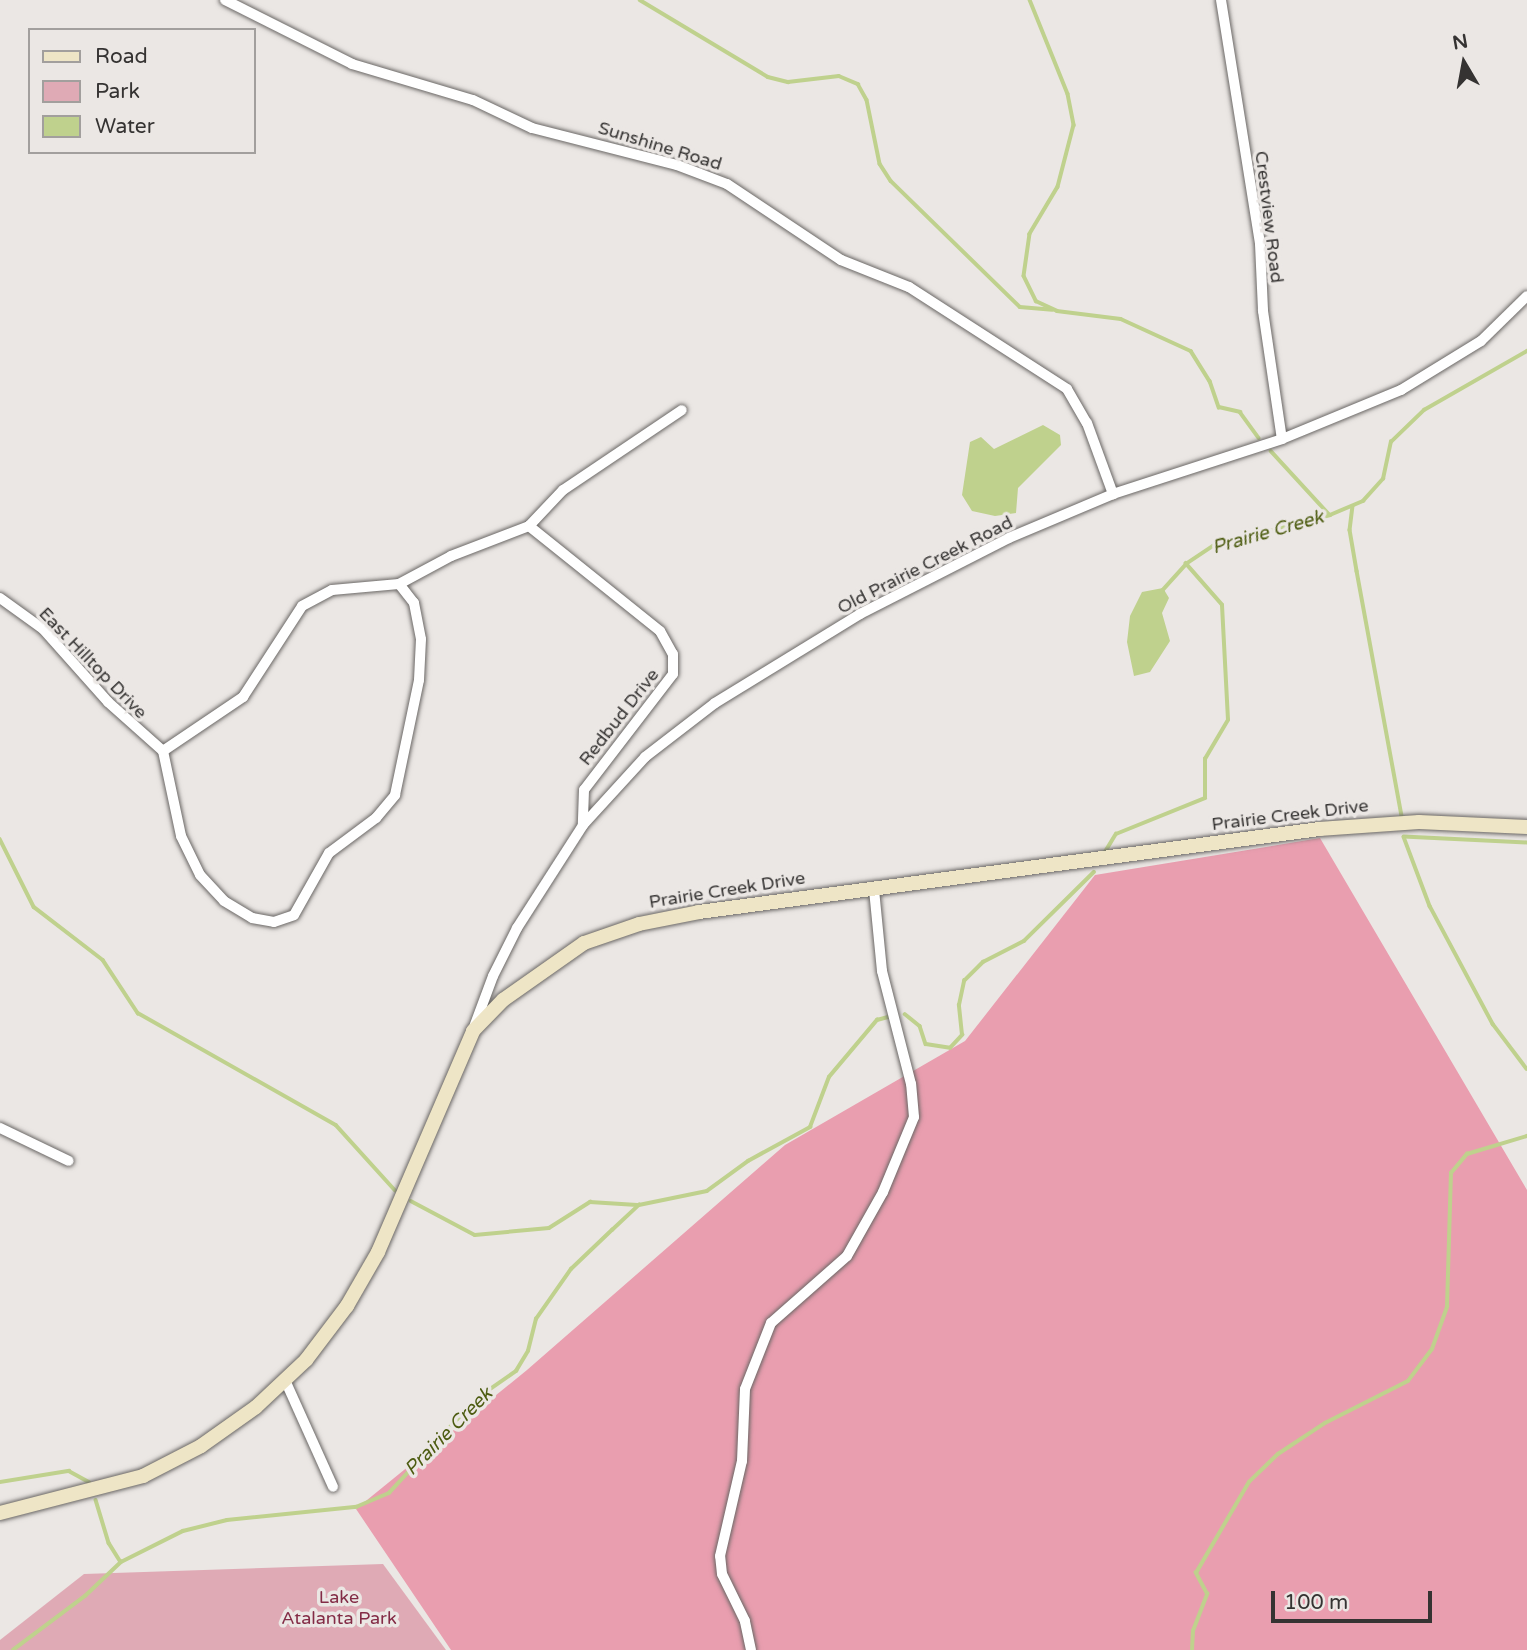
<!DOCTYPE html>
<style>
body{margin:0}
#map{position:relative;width:1527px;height:1650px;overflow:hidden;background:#ebe7e4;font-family:"Varela Round",sans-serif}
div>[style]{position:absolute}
.green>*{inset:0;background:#dfaab5}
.forest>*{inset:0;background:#e99eaf}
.water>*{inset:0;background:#bfd18d}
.stream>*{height:3.5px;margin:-1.75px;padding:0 1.75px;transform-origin:1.75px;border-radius:1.75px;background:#bfd18d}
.roads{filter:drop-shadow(0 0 2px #6a6765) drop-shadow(0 0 2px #6a6765)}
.minor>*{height:10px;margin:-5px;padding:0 5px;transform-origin:5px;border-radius:5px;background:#fff}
.secondary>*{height:14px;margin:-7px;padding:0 7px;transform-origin:7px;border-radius:7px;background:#eee5c6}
span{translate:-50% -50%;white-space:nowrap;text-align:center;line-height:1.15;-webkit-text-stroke:7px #ebe7e4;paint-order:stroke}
.street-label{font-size:18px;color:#353332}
.park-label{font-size:18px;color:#832c46}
.water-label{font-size:19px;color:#4d5c11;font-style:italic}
.legend{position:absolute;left:28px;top:28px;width:228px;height:126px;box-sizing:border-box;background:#ebe7e4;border:2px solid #a29f9d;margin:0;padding:9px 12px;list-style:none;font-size:21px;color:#353332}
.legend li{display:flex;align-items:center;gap:14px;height:35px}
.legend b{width:35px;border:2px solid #a29f9d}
.north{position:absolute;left:1429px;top:28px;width:70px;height:70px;-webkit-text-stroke:5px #ebe7e4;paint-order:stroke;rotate:350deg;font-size:19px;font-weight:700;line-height:28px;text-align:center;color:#353332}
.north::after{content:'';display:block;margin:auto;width:24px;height:32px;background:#353332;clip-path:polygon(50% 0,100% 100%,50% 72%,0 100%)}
.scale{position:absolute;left:1271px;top:1591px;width:161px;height:32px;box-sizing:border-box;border:4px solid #353332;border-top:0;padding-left:9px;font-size:21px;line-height:24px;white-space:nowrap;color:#353332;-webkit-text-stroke:5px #ebe7e4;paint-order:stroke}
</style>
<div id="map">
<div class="green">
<div style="clip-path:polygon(383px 1564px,446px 1650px,0 1650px,0 1640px,84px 1574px)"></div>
</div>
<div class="forest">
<div style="clip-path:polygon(1320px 838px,1527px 1190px,1527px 1650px,451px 1650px,356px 1509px,527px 1370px,785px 1145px,965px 1041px,1095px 875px)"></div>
</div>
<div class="water">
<div style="clip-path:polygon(1043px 425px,1060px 435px,1061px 445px,1018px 488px,1016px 513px,995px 516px,972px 511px,962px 495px,970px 442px,981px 437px,994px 449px)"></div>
<div style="clip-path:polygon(1163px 588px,1169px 598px,1162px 613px,1170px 641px,1150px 672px,1134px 676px,1127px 642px,1130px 616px,1142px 592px)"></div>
</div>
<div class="stream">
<div style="left:640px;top:0;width:149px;rotate:31deg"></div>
<div style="left:768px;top:77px;width:21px;rotate:14deg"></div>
<div style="left:788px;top:82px;width:51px;rotate:-6.7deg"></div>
<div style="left:839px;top:76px;width:21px;rotate:23deg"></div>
<div style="left:858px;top:84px;width:18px;rotate:61deg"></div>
<div style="left:867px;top:100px;width:65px;rotate:78.5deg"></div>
<div style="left:880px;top:164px;width:20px;rotate:57deg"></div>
<div style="left:891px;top:181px;width:180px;rotate:44.3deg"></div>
<div style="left:1020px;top:307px;width:32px;rotate:5deg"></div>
<div style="left:1030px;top:0;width:101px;rotate:68deg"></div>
<div style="left:1068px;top:94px;width:32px;rotate:79deg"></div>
<div style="left:1074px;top:125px;width:64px;rotate:104.5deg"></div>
<div style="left:1058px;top:187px;width:55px;rotate:120.8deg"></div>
<div style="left:1030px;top:234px;width:42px;rotate:98.1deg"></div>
<div style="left:1024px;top:276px;width:28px;rotate:64deg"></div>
<div style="left:1036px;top:301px;width:23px;rotate:25deg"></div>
<div style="left:1057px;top:311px;width:64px;rotate:7.1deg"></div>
<div style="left:1121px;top:319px;width:77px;rotate:24.6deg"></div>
<div style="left:1191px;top:351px;width:36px;rotate:58deg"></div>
<div style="left:1210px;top:381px;width:28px;rotate:71deg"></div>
<div style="left:1219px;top:407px;width:22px;rotate:13deg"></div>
<div style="left:1240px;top:412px;width:32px;rotate:54deg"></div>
<div style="left:1271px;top:451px;width:86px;rotate:47.4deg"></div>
<div style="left:1353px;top:506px;width:24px;rotate:97deg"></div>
<div style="left:1350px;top:530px;width:42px;rotate:80.3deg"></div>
<div style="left:1357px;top:571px;width:250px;rotate:79.6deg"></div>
<div style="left:1161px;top:592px;width:38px;rotate:-48deg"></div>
<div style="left:0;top:839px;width:76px;rotate:63.4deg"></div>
<div style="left:34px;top:907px;width:87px;rotate:37.5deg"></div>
<div style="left:103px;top:960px;width:64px;rotate:56.6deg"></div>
<div style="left:138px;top:1013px;width:227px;rotate:29.5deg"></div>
<div style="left:336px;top:1125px;width:88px;rotate:47.8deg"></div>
<div style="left:1527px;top:843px;width:123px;rotate:-177.2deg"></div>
<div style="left:1404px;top:837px;width:74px;rotate:69.4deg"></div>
<div style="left:1430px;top:906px;width:134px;rotate:61.9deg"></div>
<div style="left:1493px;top:1024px;width:56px;rotate:52.9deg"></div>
<div style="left:1105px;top:852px;width:21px;rotate:-59deg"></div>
<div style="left:1116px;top:834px;width:96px;rotate:-22deg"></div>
<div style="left:1205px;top:798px;width:39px;rotate:-90deg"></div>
<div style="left:1205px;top:759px;width:45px;rotate:-59.5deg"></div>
<div style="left:1228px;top:720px;width:115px;rotate:-93deg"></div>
<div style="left:1222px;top:605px;width:55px;rotate:-131.3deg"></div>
<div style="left:1186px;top:564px;width:32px;rotate:-34deg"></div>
<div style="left:1213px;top:546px;width:121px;rotate:-14.8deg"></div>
<div style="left:1330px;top:515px;width:36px;rotate:-23deg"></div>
<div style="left:1363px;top:501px;width:30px;rotate:-48deg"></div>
<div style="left:1383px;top:479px;width:38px;rotate:-78deg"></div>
<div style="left:1391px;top:442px;width:46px;rotate:-44.1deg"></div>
<div style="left:1424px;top:410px;width:119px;rotate:-29.8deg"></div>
<div style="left:905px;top:1014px;width:19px;rotate:39deg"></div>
<div style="left:920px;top:1026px;width:19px;rotate:72deg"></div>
<div style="left:926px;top:1044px;width:24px;rotate:9deg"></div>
<div style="left:950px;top:1048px;width:18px;rotate:-47deg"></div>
<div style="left:962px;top:1035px;width:30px;rotate:-96deg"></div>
<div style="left:959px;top:1005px;width:25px;rotate:-78deg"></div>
<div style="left:964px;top:981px;width:27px;rotate:-45deg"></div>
<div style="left:983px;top:962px;width:46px;rotate:-27.1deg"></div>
<div style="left:1024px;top:941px;width:98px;rotate:-44.6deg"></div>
<div style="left:411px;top:1201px;width:72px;rotate:28deg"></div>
<div style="left:475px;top:1235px;width:74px;rotate:-5.4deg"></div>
<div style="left:549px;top:1228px;width:49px;rotate:-32.4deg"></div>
<div style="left:590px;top:1202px;width:47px;rotate:3.7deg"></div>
<div style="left:0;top:1482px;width:70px;rotate:-9.1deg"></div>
<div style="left:69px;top:1471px;width:23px;rotate:29deg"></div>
<div style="left:96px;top:1500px;width:45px;rotate:73.2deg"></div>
<div style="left:109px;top:1543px;width:22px;rotate:58deg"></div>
<div style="left:13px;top:1650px;width:90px;rotate:-36.9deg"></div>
<div style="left:85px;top:1596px;width:50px;rotate:-43.4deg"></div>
<div style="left:121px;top:1562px;width:69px;rotate:-26.6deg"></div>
<div style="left:183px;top:1531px;width:45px;rotate:-14deg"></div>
<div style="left:227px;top:1520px;width:130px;rotate:-5.8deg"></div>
<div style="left:356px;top:1507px;width:36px;rotate:-23deg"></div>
<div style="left:389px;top:1493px;width:128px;rotate:-47.2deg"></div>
<div style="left:476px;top:1399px;width:49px;rotate:-35deg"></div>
<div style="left:516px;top:1371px;width:23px;rotate:-59deg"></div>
<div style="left:528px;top:1351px;width:33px;rotate:-76deg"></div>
<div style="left:536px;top:1319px;width:61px;rotate:-55deg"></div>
<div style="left:571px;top:1269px;width:57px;rotate:-43.6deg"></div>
<div style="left:612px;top:1230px;width:37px;rotate:-43deg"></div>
<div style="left:639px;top:1205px;width:69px;rotate:-11.6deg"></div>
<div style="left:707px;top:1191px;width:51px;rotate:-36.2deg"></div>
<div style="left:748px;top:1161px;width:71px;rotate:-28.7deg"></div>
<div style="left:810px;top:1127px;width:53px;rotate:-69.2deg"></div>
<div style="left:829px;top:1077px;width:75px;rotate:-49.9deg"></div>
<div style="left:877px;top:1020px;width:11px;rotate:-15deg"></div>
<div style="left:1192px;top:1650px;width:19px;rotate:-87deg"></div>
<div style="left:1193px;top:1631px;width:40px;rotate:-69deg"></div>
<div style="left:1207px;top:1594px;width:24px;rotate:-118deg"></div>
<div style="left:1196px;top:1573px;width:105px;rotate:-59.8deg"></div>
<div style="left:1249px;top:1482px;width:40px;rotate:-44deg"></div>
<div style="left:1278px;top:1454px;width:56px;rotate:-33.4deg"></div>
<div style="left:1325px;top:1423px;width:93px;rotate:-26.8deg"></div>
<div style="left:1408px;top:1381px;width:40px;rotate:-53deg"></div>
<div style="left:1432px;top:1349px;width:45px;rotate:-70.3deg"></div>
<div style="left:1447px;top:1307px;width:134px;rotate:-88.3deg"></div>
<div style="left:1451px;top:1173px;width:25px;rotate:-50deg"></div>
<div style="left:1467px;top:1154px;width:63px;rotate:-16.7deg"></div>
</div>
<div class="roads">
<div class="minor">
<div style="left:225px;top:0;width:142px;rotate:26.7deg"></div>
<div style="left:352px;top:64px;width:126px;rotate:16.6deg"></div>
<div style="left:473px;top:100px;width:65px;rotate:25.4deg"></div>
<div style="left:532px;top:128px;width:150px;rotate:14.3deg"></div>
<div style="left:677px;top:165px;width:53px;rotate:20.8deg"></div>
<div style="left:727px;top:184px;width:137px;rotate:33.7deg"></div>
<div style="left:841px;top:260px;width:73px;rotate:21.7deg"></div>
<div style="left:909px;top:287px;width:188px;rotate:32.8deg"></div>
<div style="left:1067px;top:389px;width:39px;rotate:60deg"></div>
<div style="left:1087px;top:423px;width:76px;rotate:69.9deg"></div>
<div style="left:1221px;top:0;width:247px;rotate:80.9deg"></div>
<div style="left:1260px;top:244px;width:67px;rotate:87.4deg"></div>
<div style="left:1263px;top:311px;width:129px;rotate:81.6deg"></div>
<div style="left:529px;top:526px;width:168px;rotate:38.7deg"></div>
<div style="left:660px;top:631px;width:26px;rotate:61deg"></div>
<div style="left:673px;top:654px;width:20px;rotate:90deg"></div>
<div style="left:673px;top:674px;width:146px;rotate:127.5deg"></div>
<div style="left:584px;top:790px;width:35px;rotate:92deg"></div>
<div style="left:0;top:598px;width:53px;rotate:35.8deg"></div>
<div style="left:43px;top:629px;width:98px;rotate:48.3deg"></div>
<div style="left:108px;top:702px;width:74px;rotate:41.7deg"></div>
<div style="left:163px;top:751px;width:97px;rotate:-34deg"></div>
<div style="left:243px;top:697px;width:108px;rotate:-57deg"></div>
<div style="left:302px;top:606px;width:34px;rotate:-28deg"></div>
<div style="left:332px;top:590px;width:67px;rotate:-5.1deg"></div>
<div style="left:399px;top:584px;width:59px;rotate:-28.3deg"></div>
<div style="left:451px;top:556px;width:84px;rotate:-21deg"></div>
<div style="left:529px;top:526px;width:50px;rotate:-46.6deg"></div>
<div style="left:563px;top:490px;width:143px;rotate:-33.9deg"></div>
<div style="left:163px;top:751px;width:87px;rotate:78deg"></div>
<div style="left:181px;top:836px;width:43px;rotate:64deg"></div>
<div style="left:200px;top:875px;width:35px;rotate:47deg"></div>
<div style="left:224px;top:901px;width:33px;rotate:31deg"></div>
<div style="left:252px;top:918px;width:22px;rotate:10deg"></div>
<div style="left:274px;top:922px;width:21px;rotate:-19deg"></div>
<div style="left:294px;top:915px;width:71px;rotate:-60.6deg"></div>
<div style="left:329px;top:853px;width:59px;rotate:-36.7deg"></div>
<div style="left:376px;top:818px;width:30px;rotate:-50deg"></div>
<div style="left:395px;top:795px;width:117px;rotate:-78.2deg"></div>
<div style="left:419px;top:680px;width:41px;rotate:-87.2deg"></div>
<div style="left:421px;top:639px;width:37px;rotate:-101deg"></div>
<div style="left:414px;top:603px;width:24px;rotate:-128deg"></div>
<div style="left:474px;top:1027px;width:54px;rotate:-69.6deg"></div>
<div style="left:493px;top:976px;width:54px;rotate:-63.4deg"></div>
<div style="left:517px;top:928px;width:122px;rotate:-57.3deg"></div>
<div style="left:583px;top:825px;width:92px;rotate:-47.6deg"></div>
<div style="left:645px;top:757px;width:88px;rotate:-37.6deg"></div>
<div style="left:715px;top:703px;width:170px;rotate:-31.5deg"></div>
<div style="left:860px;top:614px;width:167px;rotate:-27deg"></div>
<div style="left:1009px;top:538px;width:113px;rotate:-22.9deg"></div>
<div style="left:1113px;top:494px;width:178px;rotate:-18deg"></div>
<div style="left:1282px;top:439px;width:129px;rotate:-22.4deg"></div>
<div style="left:1401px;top:390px;width:94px;rotate:-31.5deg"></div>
<div style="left:1481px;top:341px;width:64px;rotate:-44.4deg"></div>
<div style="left:0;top:1128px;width:76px;rotate:25.6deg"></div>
<div style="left:285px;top:1380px;width:117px;rotate:65.8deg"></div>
<div style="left:751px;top:1650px;width:30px;rotate:-102deg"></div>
<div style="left:745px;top:1621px;width:52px;rotate:-116.1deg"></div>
<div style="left:722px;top:1574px;width:18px;rotate:-96deg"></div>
<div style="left:720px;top:1556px;width:98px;rotate:-77deg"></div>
<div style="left:742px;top:1461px;width:72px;rotate:-87.6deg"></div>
<div style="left:745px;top:1389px;width:71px;rotate:-68.5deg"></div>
<div style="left:771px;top:1323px;width:101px;rotate:-41.4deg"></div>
<div style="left:847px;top:1256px;width:73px;rotate:-60.6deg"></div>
<div style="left:883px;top:1192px;width:81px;rotate:-67.5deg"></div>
<div style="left:914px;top:1117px;width:33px;rotate:-95deg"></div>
<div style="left:911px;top:1084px;width:117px;rotate:-104.4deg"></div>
<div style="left:882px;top:971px;width:82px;rotate:-95.6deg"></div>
</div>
<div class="secondary">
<div style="left:0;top:1513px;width:148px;rotate:-14.5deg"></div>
<div style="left:143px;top:1476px;width:65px;rotate:-27.3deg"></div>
<div style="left:201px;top:1446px;width:67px;rotate:-35.3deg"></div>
<div style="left:256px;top:1407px;width:69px;rotate:-43.2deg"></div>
<div style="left:306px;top:1360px;width:68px;rotate:-52.8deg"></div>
<div style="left:347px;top:1306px;width:62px;rotate:-60.1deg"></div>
<div style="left:378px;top:1252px;width:241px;rotate:-66.7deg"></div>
<div style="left:473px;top:1031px;width:43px;rotate:-45.9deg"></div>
<div style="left:503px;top:1000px;width:99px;rotate:-35.1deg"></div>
<div style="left:584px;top:943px;width:58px;rotate:-19.1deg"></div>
<div style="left:639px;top:924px;width:61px;rotate:-11.3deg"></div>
<div style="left:699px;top:912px;width:626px;rotate:-7.62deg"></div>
<div style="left:1319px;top:829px;width:100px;rotate:-4deg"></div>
<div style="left:1419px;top:822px;width:108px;rotate:2.7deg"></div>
</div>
</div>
<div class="street-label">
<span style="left:660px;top:146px;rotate:17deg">Sunshine Road</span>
<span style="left:1269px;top:217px;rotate:83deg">Crestview Road</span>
<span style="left:925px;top:565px;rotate:-27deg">Old Prairie Creek Road</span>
<span style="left:93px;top:663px;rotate:46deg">East Hilltop Drive</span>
<span style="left:619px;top:717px;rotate:-52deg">Redbud Drive</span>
<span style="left:1290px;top:815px;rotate:-7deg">Prairie Creek Drive</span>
<span style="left:727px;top:890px;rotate:-9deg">Prairie Creek Drive</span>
</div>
<div class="park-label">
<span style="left:339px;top:1608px">Lake<br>Atalanta Park</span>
</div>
<div class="water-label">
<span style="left:1268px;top:533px;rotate:-16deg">Prairie Creek</span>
<span style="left:449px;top:1432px;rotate:-45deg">Prairie Creek</span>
</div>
<ul class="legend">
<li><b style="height:9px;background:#eee5c6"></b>Road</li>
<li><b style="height:19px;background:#dfaab5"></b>Park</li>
<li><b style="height:19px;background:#bfd18d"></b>Water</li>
</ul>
<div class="north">N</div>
<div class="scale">100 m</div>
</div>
